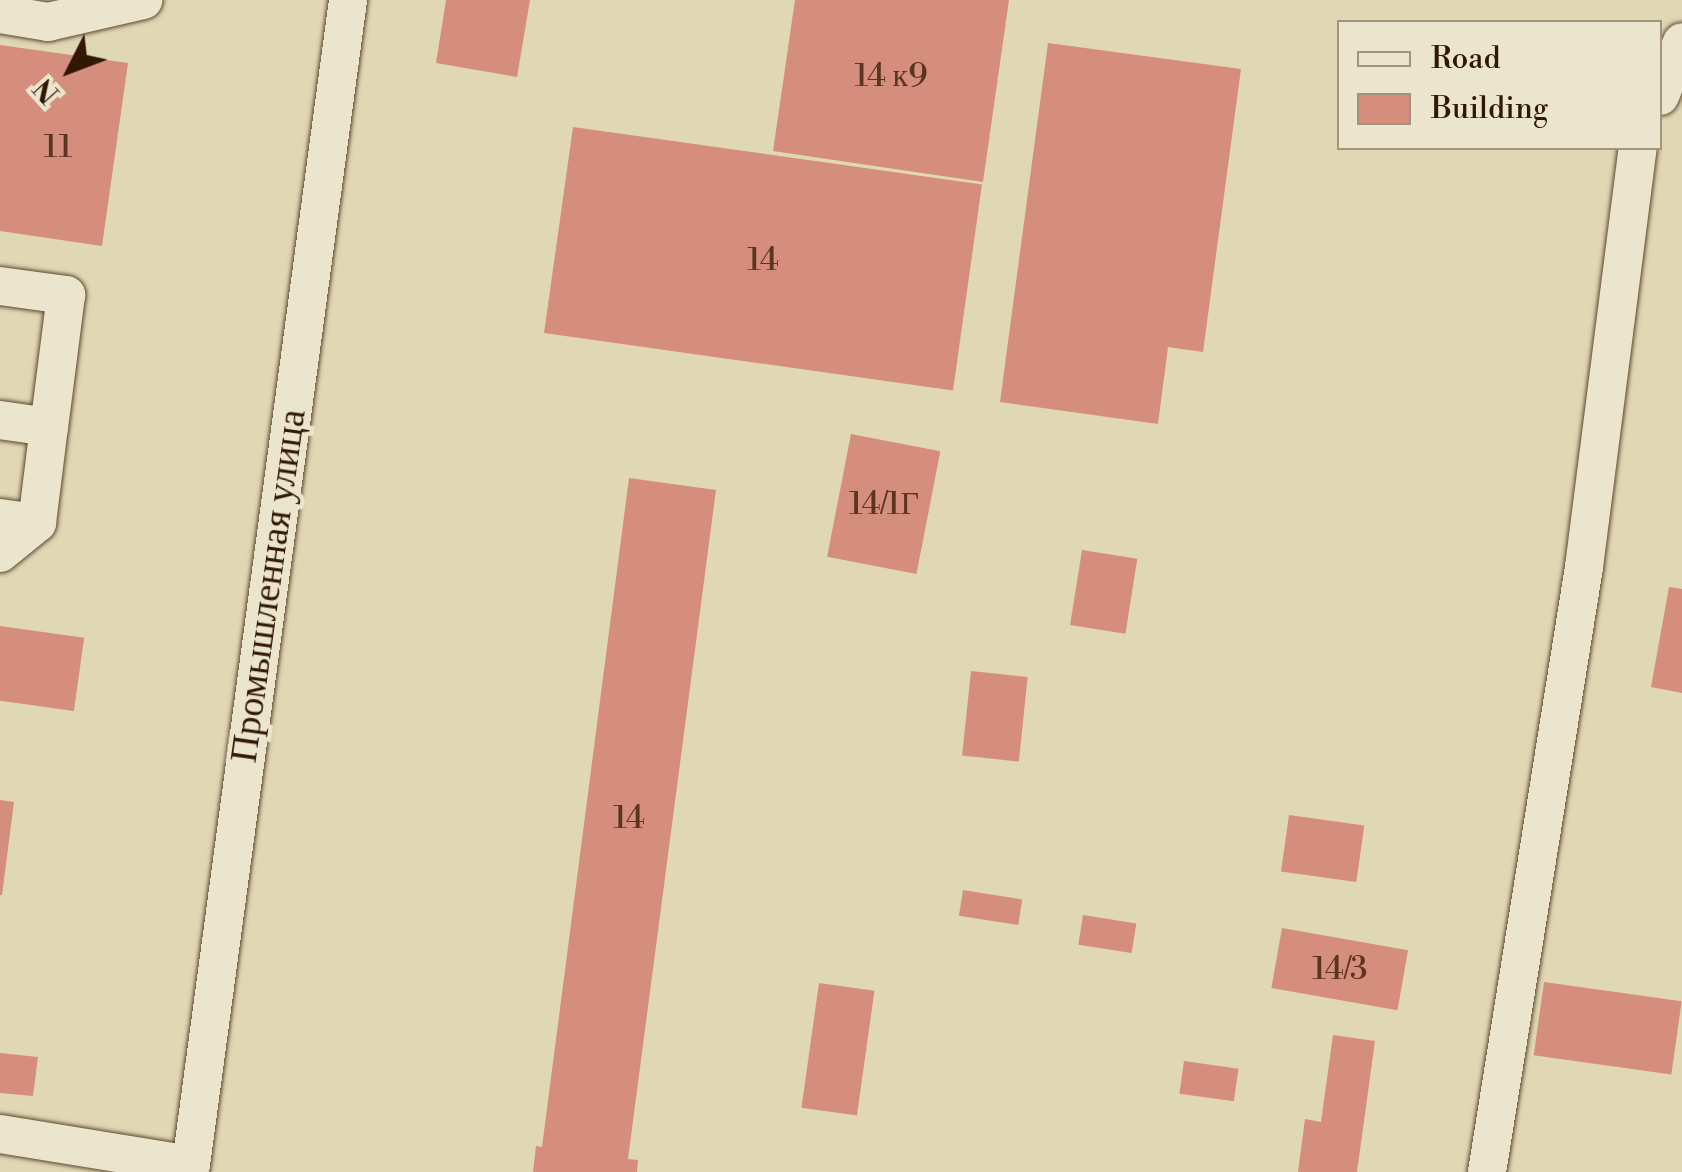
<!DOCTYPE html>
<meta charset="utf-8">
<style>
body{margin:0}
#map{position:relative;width:1682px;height:1172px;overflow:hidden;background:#e0d7b4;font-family:"Libre Bodoni",serif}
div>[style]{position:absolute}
.building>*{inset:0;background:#d58e7d;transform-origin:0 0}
.roads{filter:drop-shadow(0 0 2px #5d482f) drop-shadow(0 0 2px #5d482f)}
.minor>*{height:38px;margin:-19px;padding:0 19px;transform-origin:19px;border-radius:19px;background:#ebe5ce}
span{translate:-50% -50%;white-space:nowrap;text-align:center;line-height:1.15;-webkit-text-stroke:9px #ebe5ce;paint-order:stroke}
.number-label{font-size:32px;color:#5a3622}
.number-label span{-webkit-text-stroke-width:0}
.street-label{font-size:38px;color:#311803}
.legend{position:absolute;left:1337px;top:20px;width:325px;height:130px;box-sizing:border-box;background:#ebe5ce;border:2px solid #a1937d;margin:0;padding:12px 18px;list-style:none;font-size:30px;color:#311803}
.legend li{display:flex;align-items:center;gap:20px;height:50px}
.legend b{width:50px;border:2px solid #a1937d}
.north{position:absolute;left:20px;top:20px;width:100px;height:100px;-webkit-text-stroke:8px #ebe5ce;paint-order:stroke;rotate:228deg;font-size:28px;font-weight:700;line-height:40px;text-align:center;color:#311803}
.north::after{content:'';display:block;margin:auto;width:35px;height:45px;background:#311803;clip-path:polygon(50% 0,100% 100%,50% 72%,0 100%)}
</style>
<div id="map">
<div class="building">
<div style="clip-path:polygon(446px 0,530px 0,517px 77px,436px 63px)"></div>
<div style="clip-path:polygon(795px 0,1009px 0,983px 182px,773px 151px)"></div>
<div style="clip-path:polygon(1048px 43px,1241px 69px,1203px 352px,1168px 347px,1158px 424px,1000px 402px)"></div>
<div style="clip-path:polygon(0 45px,128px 63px,102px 246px,0 231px)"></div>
<div style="left:573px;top:127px;width:413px;height:208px;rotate:8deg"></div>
<div style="left:851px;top:434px;width:91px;height:125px;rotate:11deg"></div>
<div style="clip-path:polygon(629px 478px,716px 490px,628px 1159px,638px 1160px,637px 1172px,533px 1172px,536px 1146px,542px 1147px)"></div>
<div style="left:1082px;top:550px;width:56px;height:76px;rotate:9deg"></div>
<div style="clip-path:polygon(1669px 587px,1682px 589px,1682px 693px,1651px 687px)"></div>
<div style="left:0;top:626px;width:85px;height:74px;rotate:8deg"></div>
<div style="left:971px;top:671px;width:57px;height:85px;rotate:6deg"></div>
<div style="clip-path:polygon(0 800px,14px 802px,2px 895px,0 895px)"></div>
<div style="left:1289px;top:815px;width:76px;height:57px;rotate:8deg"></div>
<div style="left:963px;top:890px;width:60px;height:26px;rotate:9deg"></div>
<div style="left:1083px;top:915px;width:54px;height:30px;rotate:9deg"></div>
<div style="left:1282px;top:928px;width:128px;height:61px;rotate:10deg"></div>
<div style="left:1544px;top:982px;width:139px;height:74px;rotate:8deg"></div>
<div style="left:819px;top:983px;width:56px;height:126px;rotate:8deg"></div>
<div style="clip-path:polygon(1333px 1035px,1375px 1041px,1357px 1172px,1298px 1172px,1305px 1119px,1321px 1122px)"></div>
<div style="clip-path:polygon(0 1053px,38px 1057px,33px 1096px,0 1093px)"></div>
<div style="left:1184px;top:1061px;width:55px;height:33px;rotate:8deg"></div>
</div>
<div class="roads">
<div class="minor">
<div style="left:0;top:14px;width:49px;rotate:9.5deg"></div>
<div style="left:48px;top:22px;width:98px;rotate:-13deg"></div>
<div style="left:1660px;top:96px;width:58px;rotate:-67.8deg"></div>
<div style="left:0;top:286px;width:67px;rotate:7.8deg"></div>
<div style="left:66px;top:295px;width:133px;rotate:97.3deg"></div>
<div style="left:49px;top:427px;width:49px;rotate:-171.9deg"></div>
<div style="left:0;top:518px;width:37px;rotate:8deg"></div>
<div style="left:37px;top:523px;width:97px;rotate:-82.9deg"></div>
<div style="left:0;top:553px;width:48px;rotate:-39deg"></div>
<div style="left:0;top:1134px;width:193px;rotate:9.2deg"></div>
<div style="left:190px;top:1172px;width:1183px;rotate:-82.32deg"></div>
<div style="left:1487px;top:1172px;width:613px;rotate:-80.89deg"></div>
<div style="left:1584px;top:567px;width:422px;rotate:-82.7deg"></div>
</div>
</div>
<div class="number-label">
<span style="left:891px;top:76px">14 к9</span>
<span style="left:58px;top:147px">11</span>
<span style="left:763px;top:260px">14</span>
<span style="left:884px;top:504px">14/1Г</span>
<span style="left:629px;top:818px">14</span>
<span style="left:1340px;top:969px">14/3</span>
</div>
<div class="street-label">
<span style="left:269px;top:586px;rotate:-82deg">Промышленная улица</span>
</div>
<ul class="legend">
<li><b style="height:12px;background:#ebe5ce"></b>Road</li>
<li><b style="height:28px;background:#d58e7d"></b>Building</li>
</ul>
<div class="north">N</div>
</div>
